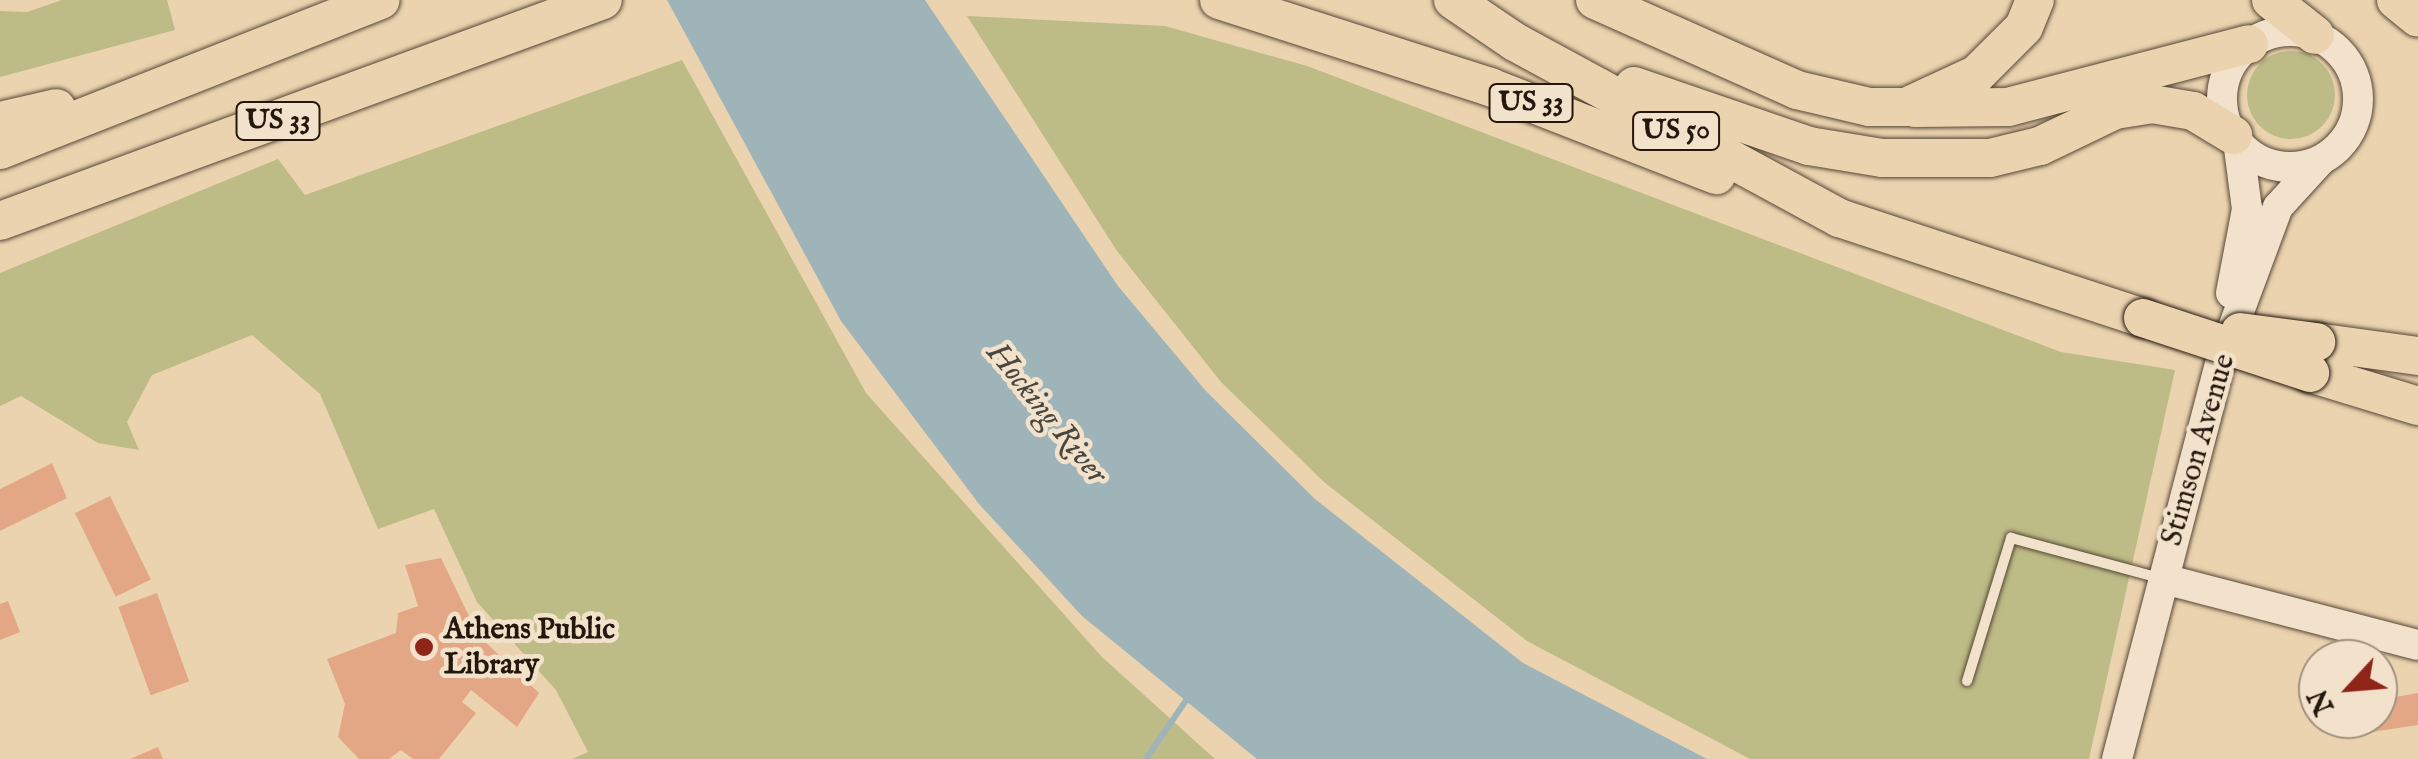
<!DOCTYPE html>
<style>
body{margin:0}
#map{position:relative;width:2418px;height:759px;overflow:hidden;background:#ebd3af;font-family:"IM FELL English",serif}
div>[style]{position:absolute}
.green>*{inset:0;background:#bdbb86}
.round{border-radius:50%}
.water>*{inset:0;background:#9fb4b8}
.stream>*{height:6px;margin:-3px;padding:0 3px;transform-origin:3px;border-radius:3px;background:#9fb4b8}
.building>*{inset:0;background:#e3a786;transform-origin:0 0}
.roads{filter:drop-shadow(0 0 2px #564736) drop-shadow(0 0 2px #564736)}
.lane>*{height:10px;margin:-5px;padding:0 5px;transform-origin:5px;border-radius:5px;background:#f2e2cb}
.secondary>*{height:30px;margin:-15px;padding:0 15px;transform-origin:15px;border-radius:15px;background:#f2e2cb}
.secondary>.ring{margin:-15px;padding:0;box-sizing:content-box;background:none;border:30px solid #f2e2cb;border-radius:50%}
.highway>*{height:38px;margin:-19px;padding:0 19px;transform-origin:19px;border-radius:19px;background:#ebd3af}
.bridges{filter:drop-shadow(0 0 2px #24180d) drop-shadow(0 0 2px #24180d)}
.highway-bridge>*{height:38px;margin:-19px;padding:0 19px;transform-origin:19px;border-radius:19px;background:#ebd3af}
.dots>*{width:28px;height:28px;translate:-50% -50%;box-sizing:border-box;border:5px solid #f2e2cb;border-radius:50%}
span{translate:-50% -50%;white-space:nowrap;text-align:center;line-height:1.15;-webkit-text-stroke:9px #f2e2cb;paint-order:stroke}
.shield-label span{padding:2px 8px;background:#f2e2cb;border:2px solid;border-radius:8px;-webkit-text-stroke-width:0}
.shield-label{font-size:28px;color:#24180d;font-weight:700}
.street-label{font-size:30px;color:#24180d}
.poi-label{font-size:30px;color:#24180d;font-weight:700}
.left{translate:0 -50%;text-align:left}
.water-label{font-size:32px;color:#494740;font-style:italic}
.north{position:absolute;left:2298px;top:639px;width:100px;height:100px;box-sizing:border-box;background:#f2e2cb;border:2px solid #a0917f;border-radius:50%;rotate:244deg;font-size:28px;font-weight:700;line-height:40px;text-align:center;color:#24180d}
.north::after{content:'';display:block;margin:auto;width:35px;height:45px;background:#8f2418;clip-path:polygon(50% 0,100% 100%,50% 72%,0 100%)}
</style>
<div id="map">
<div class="green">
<div style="clip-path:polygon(62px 0,167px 0,175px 30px,0 77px,0 11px,27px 12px)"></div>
<div style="clip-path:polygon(967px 16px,1165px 26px,1307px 66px,2061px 352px,2175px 370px,2089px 759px,1750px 759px,1527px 641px,1324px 482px,1221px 382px,1117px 251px)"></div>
<div class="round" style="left:2247px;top:51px;width:88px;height:88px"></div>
<div style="clip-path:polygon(682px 60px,866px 393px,1102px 657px,1215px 759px,572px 759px,588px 752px,556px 690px,477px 602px,434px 509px,378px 529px,320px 394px,252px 335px,152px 375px,127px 422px,139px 450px,98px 443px,21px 396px,0 406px,0 273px,278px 159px,305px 195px)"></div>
</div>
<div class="water">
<div style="clip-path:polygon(667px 0,925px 0,1118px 286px,1205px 390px,1315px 499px,1523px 663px,1707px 759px,1257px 759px,1082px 616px,979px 504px,841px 321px)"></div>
</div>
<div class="stream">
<div style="left:1146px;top:759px;width:73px;rotate:-55.7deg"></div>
</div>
<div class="building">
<div style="clip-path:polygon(52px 463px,67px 498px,0 531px,0 489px)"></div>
<div style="left:110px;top:496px;width:93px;height:39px;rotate:64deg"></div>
<div style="clip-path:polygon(441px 558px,478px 635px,539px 693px,517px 727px,471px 690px,462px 702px,476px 713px,439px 759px,413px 759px,401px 750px,389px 759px,359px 759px,338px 737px,345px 704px,327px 659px,396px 633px,398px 613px,418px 606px,405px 565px)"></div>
<div style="left:157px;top:593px;width:94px;height:41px;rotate:70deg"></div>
<div style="clip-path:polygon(8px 601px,20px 632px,0 640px,0 604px)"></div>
<div style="clip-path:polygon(2418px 693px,2418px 725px,2372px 732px,2378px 700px)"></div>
<div style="clip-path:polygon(158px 747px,163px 759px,130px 759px)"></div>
</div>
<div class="roads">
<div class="lane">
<div style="left:1967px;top:681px;width:150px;rotate:-72.9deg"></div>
<div style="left:2011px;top:538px;width:157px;rotate:15.1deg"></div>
</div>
<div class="secondary">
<div class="ring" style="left:2222px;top:31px;width:106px;height:106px"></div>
<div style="left:2231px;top:293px;width:86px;rotate:-79.2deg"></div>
<div style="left:2247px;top:209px;width:69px;rotate:-97.5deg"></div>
<div style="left:2164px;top:579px;width:262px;rotate:14.6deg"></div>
<div style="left:2117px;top:759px;width:412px;rotate:-75.4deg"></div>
<div style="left:2221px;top:360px;width:163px;rotate:-69.6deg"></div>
<div style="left:2278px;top:207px;width:62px;rotate:-47.6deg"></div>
</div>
<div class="highway">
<div style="left:1219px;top:0;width:285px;rotate:17.8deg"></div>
<div style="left:1490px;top:87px;width:243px;rotate:21.3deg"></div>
<div style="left:1453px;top:0;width:75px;rotate:34.1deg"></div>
<div style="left:1515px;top:42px;width:369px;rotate:28.5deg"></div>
<div style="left:1839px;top:218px;width:320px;rotate:18.2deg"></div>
<div style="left:1595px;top:0;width:221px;rotate:24deg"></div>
<div style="left:1797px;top:90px;width:74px;rotate:13.3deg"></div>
<div style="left:1869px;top:107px;width:37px"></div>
<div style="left:1906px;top:107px;width:78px;rotate:-24.9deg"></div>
<div style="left:1977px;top:74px;width:66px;rotate:-45deg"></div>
<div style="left:2024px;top:27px;width:29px;rotate:-68deg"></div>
<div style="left:2271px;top:0;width:56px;rotate:38.5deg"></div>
<div style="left:2396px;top:0;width:28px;rotate:39deg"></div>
<div style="left:1634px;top:86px;width:185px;rotate:18.9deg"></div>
<div style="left:1809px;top:146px;width:74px;rotate:9.3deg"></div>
<div style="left:1882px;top:158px;width:108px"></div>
<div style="left:1990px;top:158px;width:51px;rotate:-13.5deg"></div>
<div style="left:2040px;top:146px;width:83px;rotate:-25.6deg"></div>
<div style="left:2115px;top:110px;width:37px;rotate:-9deg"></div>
<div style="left:2152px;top:104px;width:42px;rotate:9.7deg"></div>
<div style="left:2193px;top:111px;width:47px;rotate:31deg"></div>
<div style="left:1915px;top:108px;width:93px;rotate:-0.6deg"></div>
<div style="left:2008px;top:107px;width:249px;rotate:-14.6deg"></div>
<div style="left:0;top:121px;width:58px;rotate:-12.8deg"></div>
<div style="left:0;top:150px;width:409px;rotate:-21.5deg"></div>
<div style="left:0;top:221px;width:642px;rotate:-20.13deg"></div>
<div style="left:2316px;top:342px;width:103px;rotate:7.8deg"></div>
<div style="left:2310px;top:373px;width:113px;rotate:17deg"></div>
</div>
</div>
<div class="bridges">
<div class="highway-bridge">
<div style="left:2143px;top:318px;width:176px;rotate:18.2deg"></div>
<div style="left:2240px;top:332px;width:77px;rotate:7.5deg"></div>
</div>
</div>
<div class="dots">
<div style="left:424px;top:647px;background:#8f2418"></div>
</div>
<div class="shield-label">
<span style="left:1531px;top:103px">US 33</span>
<span style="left:278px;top:121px">US 33</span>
<span style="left:1676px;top:131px">US 50</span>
</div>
<div class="street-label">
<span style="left:2199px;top:450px;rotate:-74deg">Stimson Avenue</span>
</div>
<div class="poi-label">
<span class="left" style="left:444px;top:647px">Athens Public<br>Library</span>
</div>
<div class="water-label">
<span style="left:1046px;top:414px;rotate:51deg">Hocking River</span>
</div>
<div class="north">N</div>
</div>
